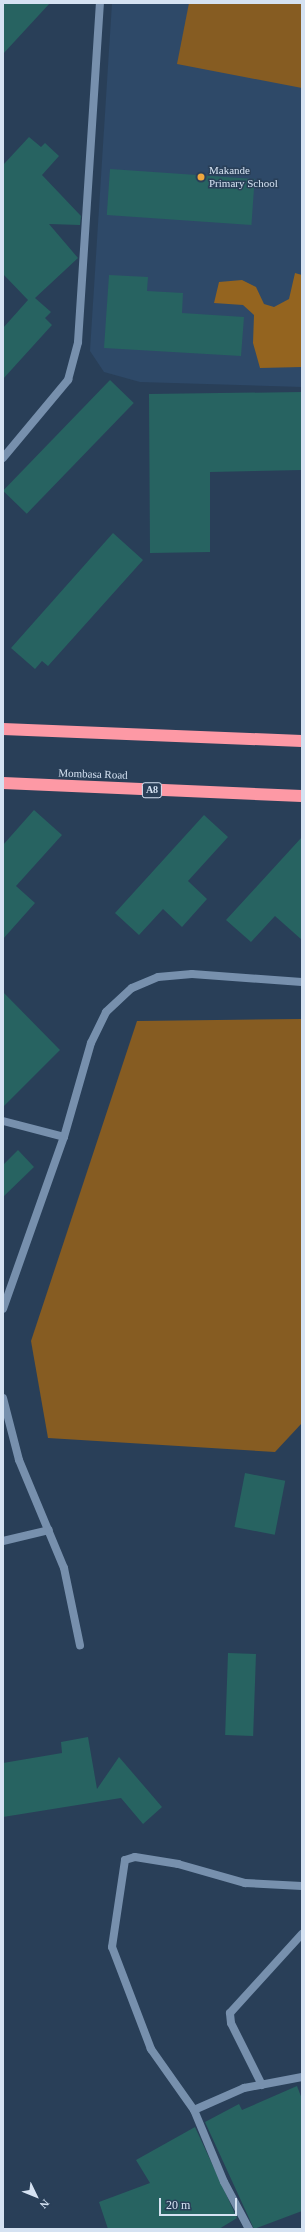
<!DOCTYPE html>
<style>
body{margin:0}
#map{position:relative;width:305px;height:2232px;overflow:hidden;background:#293f58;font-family:"Times New Roman",serif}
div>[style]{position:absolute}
.built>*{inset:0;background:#2e4968}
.green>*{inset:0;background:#865c22}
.forest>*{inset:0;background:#94641f}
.building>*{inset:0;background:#276361;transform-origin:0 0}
.street>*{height:8px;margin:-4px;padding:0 4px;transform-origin:4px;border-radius:4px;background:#7790ad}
.highway>*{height:12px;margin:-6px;padding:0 6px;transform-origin:6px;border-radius:6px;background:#fd99a5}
.dots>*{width:11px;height:11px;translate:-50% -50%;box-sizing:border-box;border:2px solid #293f58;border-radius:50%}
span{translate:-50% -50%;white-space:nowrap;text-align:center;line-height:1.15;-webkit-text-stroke:3px #293f58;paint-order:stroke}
.shield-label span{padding:1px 3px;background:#293f58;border:1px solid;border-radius:3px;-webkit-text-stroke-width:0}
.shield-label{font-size:10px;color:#d5e2f2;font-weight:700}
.poi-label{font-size:11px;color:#d5e2f2}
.left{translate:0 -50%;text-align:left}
.street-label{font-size:11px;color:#d5e2f2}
.frame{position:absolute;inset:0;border:4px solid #d5e2f2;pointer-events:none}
.north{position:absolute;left:16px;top:2176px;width:40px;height:40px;-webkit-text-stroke:3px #293f58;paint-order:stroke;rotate:133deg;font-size:11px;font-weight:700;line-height:16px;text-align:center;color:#d5e2f2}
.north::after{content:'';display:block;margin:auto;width:14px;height:18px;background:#d5e2f2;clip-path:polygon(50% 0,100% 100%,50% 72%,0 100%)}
.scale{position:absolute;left:159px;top:2198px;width:78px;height:18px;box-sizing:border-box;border:2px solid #d5e2f2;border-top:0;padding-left:5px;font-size:12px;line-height:14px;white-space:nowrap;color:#d5e2f2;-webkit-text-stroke:3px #293f58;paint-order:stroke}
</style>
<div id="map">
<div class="built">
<div style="clip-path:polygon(112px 3px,302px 3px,302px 387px,140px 382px,104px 372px,90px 351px)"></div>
</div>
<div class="green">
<div style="clip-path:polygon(189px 3px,302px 3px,302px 88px,177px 64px)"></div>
<div style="clip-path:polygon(302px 1019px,302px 1423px,275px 1452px,48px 1438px,31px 1341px,137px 1021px)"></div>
</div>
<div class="forest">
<div style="clip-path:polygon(295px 273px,302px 275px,302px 367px,260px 368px,253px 343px,254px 315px,243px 305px,214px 303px,219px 282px,242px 280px,256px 287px,264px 304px,274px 307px,289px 299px)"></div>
</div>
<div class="building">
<div style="clip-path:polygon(3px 3px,50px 3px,3px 54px)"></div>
<div style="clip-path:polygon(29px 137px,41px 147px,45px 143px,59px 156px,42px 175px,81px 216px,80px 225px,49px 224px,78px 258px,35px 298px,51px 312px,45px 318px,52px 325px,3px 379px,3px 328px,28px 300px,3px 274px,3px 165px)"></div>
<div style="left:110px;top:169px;width:145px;height:46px;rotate:4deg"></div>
<div style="clip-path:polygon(109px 275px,148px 277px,147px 291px,183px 293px,182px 313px,244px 317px,241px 356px,104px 348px)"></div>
<div style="left:110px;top:380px;width:33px;height:154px;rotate:44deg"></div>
<div style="clip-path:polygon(302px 392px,302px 470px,210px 472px,210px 552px,150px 553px,149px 394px)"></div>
<div style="clip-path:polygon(113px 533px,143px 560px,48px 666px,42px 661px,35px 669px,11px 648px)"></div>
<div style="clip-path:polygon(34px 810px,62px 835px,16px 886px,35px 903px,3px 939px,3px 845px)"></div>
<div style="clip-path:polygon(204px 815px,228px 837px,188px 881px,207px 899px,182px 927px,163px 909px,139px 935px,115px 913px)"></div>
<div style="clip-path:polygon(302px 837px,302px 940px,275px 916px,251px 942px,226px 920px)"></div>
<div style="clip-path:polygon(3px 992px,60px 1050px,3px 1107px)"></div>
<div style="clip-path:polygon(18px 1150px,34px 1167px,3px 1197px,3px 1165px)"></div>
<div style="left:245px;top:1473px;width:41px;height:55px;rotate:11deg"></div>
<div style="left:228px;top:1653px;width:28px;height:82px;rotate:2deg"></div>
<div style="clip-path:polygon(88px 1737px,97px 1789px,119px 1757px,162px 1807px,143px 1824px,121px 1798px,3px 1817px,3px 1763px,62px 1753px,61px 1742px)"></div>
<div style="clip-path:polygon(297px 2086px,302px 2099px,302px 2211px,254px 2229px,205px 2122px,239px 2104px,242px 2110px)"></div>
<div style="clip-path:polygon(195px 2127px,237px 2218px,219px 2229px,108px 2229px,99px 2202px,150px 2183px,136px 2160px)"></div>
</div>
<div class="street">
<div style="left:3px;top:458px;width:102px;rotate:-50.2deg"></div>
<div style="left:68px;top:380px;width:39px;rotate:-75deg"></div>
<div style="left:78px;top:342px;width:340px;rotate:-86.3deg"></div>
<div style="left:3px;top:1121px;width:63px;rotate:14.7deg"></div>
<div style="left:3px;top:1309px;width:182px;rotate:-70.5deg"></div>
<div style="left:64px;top:1137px;width:98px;rotate:-74deg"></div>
<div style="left:91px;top:1043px;width:34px;rotate:-64deg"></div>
<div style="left:106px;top:1012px;width:35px;rotate:-43deg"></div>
<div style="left:132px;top:988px;width:28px;rotate:-23deg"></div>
<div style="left:158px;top:977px;width:34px;rotate:-5deg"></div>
<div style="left:192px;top:974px;width:110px;rotate:4.2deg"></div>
<div style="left:3px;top:1398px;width:64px;rotate:75.5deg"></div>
<div style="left:19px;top:1460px;width:117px;rotate:67.4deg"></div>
<div style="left:64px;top:1568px;width:79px;rotate:78.3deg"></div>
<div style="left:3px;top:1541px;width:47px;rotate:-13.4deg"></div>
<div style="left:262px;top:2085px;width:69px;rotate:-116.6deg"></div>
<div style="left:231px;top:2023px;width:10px;rotate:-96deg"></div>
<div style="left:230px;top:2013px;width:107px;rotate:-47.7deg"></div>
<div style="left:194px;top:2110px;width:75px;rotate:-125.2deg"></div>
<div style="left:151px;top:2049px;width:109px;rotate:-110.9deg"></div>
<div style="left:112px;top:1947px;width:88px;rotate:-81.5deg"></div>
<div style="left:125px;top:1860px;width:10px;rotate:-17deg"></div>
<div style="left:135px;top:1857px;width:44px;rotate:9.2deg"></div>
<div style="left:178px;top:1864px;width:70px;rotate:15.8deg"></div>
<div style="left:245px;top:1883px;width:57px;rotate:3deg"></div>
<div style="left:249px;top:2229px;width:53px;rotate:-118deg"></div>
<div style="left:224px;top:2182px;width:78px;rotate:-112.6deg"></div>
<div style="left:194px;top:2110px;width:55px;rotate:-23.7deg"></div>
<div style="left:244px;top:2088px;width:59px;rotate:-10.7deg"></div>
</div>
<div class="highway">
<div style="left:3px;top:729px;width:299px;rotate:2.3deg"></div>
<div style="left:3px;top:783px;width:299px;rotate:2.5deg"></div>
</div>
<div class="dots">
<div style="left:201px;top:177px;background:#efa73e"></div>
</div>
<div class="shield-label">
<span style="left:152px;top:790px">A8</span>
</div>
<div class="poi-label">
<span class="left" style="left:209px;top:177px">Makande<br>Primary School</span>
</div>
<div class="street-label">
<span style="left:93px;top:774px;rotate:2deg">Mombasa Road</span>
</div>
<div class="frame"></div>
<div class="north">N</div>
<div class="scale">20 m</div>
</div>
